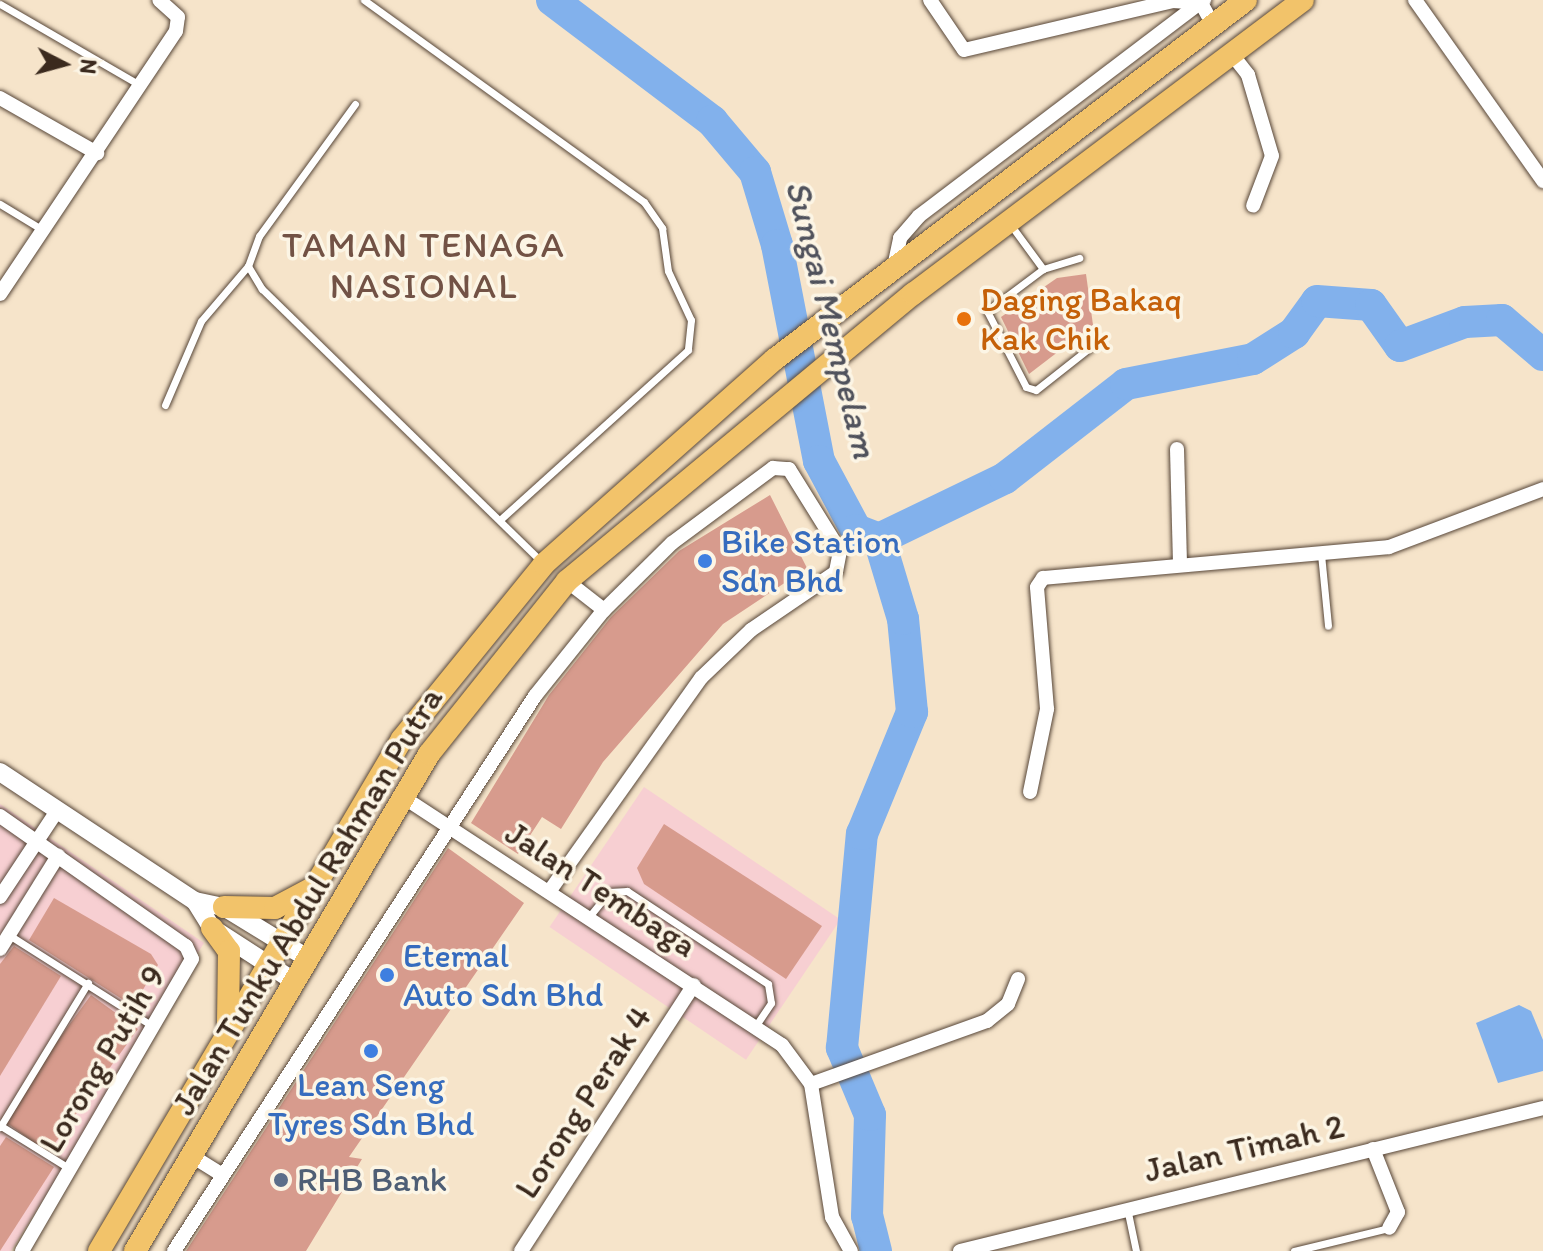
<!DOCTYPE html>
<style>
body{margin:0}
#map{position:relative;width:1543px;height:1251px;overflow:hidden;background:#f6e4ca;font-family:Itim,sans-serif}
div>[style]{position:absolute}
.built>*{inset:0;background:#f7cfd2;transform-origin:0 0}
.water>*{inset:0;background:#82b1ec}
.river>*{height:32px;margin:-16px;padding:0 16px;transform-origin:16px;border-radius:16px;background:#82b1ec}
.building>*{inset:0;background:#d79b8d;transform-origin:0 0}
.roads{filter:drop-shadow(0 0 2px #574638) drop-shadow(0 0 2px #574638)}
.service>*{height:7px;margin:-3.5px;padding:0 3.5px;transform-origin:3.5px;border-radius:3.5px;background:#fff}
.minor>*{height:14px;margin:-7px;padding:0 7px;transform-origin:7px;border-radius:7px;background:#fff}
.tertiary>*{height:18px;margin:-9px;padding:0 9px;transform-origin:9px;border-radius:9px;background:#fff}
.primary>*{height:22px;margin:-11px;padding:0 11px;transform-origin:11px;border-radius:11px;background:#f2c36a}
.dots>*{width:22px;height:22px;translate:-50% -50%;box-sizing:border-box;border:4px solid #fcf5e5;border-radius:50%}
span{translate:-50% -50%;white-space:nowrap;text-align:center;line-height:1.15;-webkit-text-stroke:7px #fcf5e5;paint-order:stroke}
.food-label{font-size:34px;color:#c56008}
.left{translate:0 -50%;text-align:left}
.shop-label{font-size:34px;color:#366cbe}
.street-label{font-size:34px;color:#3b2a1e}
.service-label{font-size:34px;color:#4e5e75}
.neighbourhood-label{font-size:36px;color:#725245;letter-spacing:2px}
.water-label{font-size:36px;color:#50525c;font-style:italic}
.north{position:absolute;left:24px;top:24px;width:80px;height:80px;-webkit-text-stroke:6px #fcf5e5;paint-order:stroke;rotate:96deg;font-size:22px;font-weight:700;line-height:32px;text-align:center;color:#3b2a1e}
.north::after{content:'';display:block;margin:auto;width:28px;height:36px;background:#3b2a1e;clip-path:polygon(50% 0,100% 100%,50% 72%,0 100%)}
</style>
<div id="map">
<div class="built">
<div style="left:644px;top:787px;width:237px;height:169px;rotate:34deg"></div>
<div style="clip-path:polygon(0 804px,204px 943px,11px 1251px,0 1251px)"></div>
</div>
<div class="water">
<div style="clip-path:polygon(1519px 1005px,1531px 1011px,1543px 1040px,1543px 1071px,1498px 1083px,1476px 1023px)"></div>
</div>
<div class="river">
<div style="left:552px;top:0;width:201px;rotate:37.1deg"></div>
<div style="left:712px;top:121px;width:67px;rotate:49.9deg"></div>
<div style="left:755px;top:172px;width:76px;rotate:73.2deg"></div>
<div style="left:777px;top:245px;width:220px;rotate:79deg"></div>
<div style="left:819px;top:461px;width:78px;rotate:61.8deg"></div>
<div style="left:856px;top:530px;width:25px;rotate:21deg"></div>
<div style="left:879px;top:539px;width:140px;rotate:-25.8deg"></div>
<div style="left:1005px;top:478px;width:153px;rotate:-37.8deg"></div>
<div style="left:1126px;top:384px;width:129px;rotate:-11.1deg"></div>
<div style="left:1253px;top:359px;width:49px;rotate:-32.4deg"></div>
<div style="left:1294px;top:333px;width:39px;rotate:-54deg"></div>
<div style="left:1317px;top:301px;width:54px;rotate:4.2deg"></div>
<div style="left:1371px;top:305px;width:50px;rotate:54.7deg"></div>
<div style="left:1400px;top:346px;width:69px;rotate:-20.3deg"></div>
<div style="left:1465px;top:322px;width:37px;rotate:-3deg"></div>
<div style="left:1502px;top:320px;width:54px;rotate:40.5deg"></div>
<div style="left:876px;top:1251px;width:36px;rotate:-104deg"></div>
<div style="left:867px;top:1216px;width:101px;rotate:-88.3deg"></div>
<div style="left:870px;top:1115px;width:73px;rotate:-112.7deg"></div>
<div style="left:842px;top:1048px;width:215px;rotate:-84.7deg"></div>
<div style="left:862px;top:834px;width:132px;rotate:-67.7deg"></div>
<div style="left:912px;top:712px;width:93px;rotate:-95.5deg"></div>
<div style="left:903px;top:619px;width:84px;rotate:-106.7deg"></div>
</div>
<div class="building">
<div style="clip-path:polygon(1086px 274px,1093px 325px,1029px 374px,1001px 317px,1057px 278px)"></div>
<div style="clip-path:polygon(770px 495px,807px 568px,723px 624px,603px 762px,561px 829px,542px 817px,518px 854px,471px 823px,549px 695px,611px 617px,679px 551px)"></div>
<div style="clip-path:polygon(664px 824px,822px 926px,786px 979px,644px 884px,637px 868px)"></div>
<div style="clip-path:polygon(448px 848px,524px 903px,349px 1157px,362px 1159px,306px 1251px,186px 1251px)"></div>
<div style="clip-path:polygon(54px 898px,151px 954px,158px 965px,133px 1006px,29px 940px)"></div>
<div style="clip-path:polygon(14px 946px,61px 976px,0 1076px,0 964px)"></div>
<div style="left:91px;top:995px;width:58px;height:153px;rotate:36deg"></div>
<div style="clip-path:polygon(6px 1137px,54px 1167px,0 1251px,0 1146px)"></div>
</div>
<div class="roads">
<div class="service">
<div style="left:364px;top:0;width:345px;rotate:35.8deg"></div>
<div style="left:644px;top:202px;width:32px;rotate:55deg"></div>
<div style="left:662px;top:228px;width:43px;rotate:82.1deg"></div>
<div style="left:668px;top:271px;width:54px;rotate:64.9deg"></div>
<div style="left:691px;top:320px;width:30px;rotate:96deg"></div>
<div style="left:688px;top:350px;width:253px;rotate:137.9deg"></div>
<div style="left:0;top:4px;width:162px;rotate:30.1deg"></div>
<div style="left:355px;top:104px;width:163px;rotate:126deg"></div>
<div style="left:259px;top:236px;width:32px;rotate:110deg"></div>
<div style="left:248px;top:266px;width:27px;rotate:59deg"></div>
<div style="left:262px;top:289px;width:391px;rotate:44.3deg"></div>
<div style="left:0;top:204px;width:50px;rotate:31.2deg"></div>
<div style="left:1010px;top:224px;width:56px;rotate:53.7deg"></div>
<div style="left:1043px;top:269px;width:38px;rotate:-17deg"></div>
<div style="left:1043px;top:269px;width:70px;rotate:143.1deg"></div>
<div style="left:987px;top:311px;width:85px;rotate:62.8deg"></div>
<div style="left:1026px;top:387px;width:10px;rotate:17deg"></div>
<div style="left:1036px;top:390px;width:71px;rotate:-38.2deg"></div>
<div style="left:165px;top:405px;width:91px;rotate:-66.8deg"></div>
<div style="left:201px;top:321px;width:72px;rotate:-49.5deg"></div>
<div style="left:1321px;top:554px;width:72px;rotate:84.4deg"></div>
<div style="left:588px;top:918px;width:33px;rotate:-51deg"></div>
<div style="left:609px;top:892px;width:18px;rotate:-3deg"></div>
<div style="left:627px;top:891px;width:169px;rotate:33.4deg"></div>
<div style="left:768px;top:984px;width:19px;rotate:81deg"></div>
<div style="left:771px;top:1003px;width:25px;rotate:124deg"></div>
<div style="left:9px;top:935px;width:172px;rotate:32.4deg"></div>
<div style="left:1px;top:1126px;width:81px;rotate:31.9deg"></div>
<div style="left:0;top:1127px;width:169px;rotate:-58.6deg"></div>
<div style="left:1127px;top:1208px;width:44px;rotate:78.2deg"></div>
<div style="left:1294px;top:1251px;width:98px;rotate:-13.6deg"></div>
</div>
<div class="minor">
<div style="left:930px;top:0;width:60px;rotate:55.8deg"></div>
<div style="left:964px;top:50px;width:215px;rotate:-13.2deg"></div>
<div style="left:1173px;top:1px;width:28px;rotate:4deg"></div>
<div style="left:1201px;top:3px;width:25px;rotate:61deg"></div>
<div style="left:1415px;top:0;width:222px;rotate:54.7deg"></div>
<div style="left:1231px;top:53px;width:28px;rotate:52deg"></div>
<div style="left:1248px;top:75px;width:84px;rotate:73.5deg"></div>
<div style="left:1272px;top:156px;width:53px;rotate:110.8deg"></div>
<div style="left:0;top:98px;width:112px;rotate:29.6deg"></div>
<div style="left:894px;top:267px;width:30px;rotate:-78deg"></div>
<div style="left:900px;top:238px;width:29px;rotate:-49deg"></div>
<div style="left:919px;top:216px;width:358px;rotate:-37.2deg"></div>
<div style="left:0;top:294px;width:316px;rotate:-56.2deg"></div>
<div style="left:176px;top:31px;width:14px;rotate:-82deg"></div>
<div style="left:178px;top:17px;width:25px;rotate:-138deg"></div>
<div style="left:1177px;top:449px;width:115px;rotate:88.5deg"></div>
<div style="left:567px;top:581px;width:47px;rotate:38.1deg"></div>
<div style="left:1030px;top:792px;width:85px;rotate:-78.4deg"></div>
<div style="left:1047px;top:709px;width:122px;rotate:-94.7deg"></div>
<div style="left:1037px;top:587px;width:11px;rotate:-56deg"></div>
<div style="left:1043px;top:578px;width:347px;rotate:-5.1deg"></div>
<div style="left:1389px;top:547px;width:165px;rotate:-20.6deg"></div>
<div style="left:403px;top:797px;width:453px;rotate:33.2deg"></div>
<div style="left:782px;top:1045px;width:49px;rotate:53.4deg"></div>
<div style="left:811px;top:1084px;width:135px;rotate:81deg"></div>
<div style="left:832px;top:1217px;width:39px;rotate:61deg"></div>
<div style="left:0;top:816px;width:227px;rotate:35deg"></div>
<div style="left:186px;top:946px;width:14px;rotate:65deg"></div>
<div style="left:192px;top:959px;width:338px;rotate:120.2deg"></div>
<div style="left:0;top:897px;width:103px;rotate:-56.5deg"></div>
<div style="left:0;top:949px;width:110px;rotate:-58.1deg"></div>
<div style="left:811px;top:1084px;width:187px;rotate:-19.7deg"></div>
<div style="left:987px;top:1021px;width:27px;rotate:-39deg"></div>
<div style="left:1008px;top:1004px;width:27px;rotate:-68deg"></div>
<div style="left:1373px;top:1149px;width:68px;rotate:68.4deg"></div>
<div style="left:1398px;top:1212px;width:18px;rotate:119deg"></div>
<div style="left:192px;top:1156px;width:34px;rotate:32deg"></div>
<div style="left:174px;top:1251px;width:662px;rotate:-56.96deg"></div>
<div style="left:535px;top:696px;width:110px;rotate:-51.3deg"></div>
<div style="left:604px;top:610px;width:95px;rotate:-44.6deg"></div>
<div style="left:672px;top:543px;width:126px;rotate:-36.6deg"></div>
<div style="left:773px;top:468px;width:16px;rotate:4deg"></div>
<div style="left:789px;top:469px;width:97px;rotate:58.1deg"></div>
<div style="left:840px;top:551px;width:21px;rotate:101deg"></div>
<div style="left:836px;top:572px;width:103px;rotate:145.7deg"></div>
<div style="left:751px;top:630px;width:69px;rotate:136.2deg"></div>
<div style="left:701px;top:678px;width:262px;rotate:125.4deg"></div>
<div style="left:521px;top:1251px;width:317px;rotate:-57deg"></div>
<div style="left:960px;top:1251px;width:600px;rotate:-13.78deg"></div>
</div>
<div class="tertiary">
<div style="left:0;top:772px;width:234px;rotate:33.5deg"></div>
<div style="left:195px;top:901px;width:30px;rotate:12deg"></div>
<div style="left:224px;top:907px;width:100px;rotate:31.5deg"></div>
<div style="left:195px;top:901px;width:32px;rotate:58deg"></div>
<div style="left:212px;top:928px;width:99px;rotate:33deg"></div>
</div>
<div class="primary">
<div style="left:224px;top:907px;width:51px;rotate:1.1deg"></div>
<div style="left:275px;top:908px;width:40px;rotate:-28deg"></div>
<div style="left:212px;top:928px;width:29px;rotate:54deg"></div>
<div style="left:229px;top:951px;width:73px;rotate:90.8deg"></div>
<div style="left:99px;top:1251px;width:595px;rotate:-59.38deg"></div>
<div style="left:402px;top:739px;width:225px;rotate:-50.9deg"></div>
<div style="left:544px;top:564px;width:309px;rotate:-41.6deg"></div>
<div style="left:775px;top:359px;width:592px;rotate:-37.31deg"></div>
<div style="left:135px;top:1251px;width:577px;rotate:-59.39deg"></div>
<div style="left:429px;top:754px;width:221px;rotate:-51.4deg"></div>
<div style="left:567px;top:581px;width:450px;rotate:-39.7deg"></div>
<div style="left:913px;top:294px;width:488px;rotate:-37deg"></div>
</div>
</div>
<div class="dots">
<div style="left:964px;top:319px;background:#e8710a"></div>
<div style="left:705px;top:561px;background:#3f7fe0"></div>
<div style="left:387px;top:975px;background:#3f7fe0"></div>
<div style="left:371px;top:1051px;background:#3f7fe0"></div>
<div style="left:281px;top:1180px;background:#5c6f8a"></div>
</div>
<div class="food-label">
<span class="left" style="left:980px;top:319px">Daging Bakaq<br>Kak Chik</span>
</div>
<div class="shop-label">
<span class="left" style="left:721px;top:561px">Bike Station<br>Sdn Bhd</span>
<span class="left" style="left:403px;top:975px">Eternal<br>Auto Sdn Bhd</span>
<span style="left:371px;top:1104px">Lean Seng<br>Tyres Sdn Bhd</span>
</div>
<div class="street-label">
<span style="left:601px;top:889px;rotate:33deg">Jalan Tembaga</span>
<span style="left:307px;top:901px;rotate:-59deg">Jalan Tunku Abdul Rahman Putra</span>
<span style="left:102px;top:1059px;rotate:-59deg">Lorong Putih 9</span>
<span style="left:583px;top:1102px;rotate:-57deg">Lorong Perak 4</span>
<span style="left:1244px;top:1148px;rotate:-13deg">Jalan Timah 2</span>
</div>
<div class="service-label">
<span class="left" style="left:297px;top:1180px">RHB Bank</span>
</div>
<div class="neighbourhood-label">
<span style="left:424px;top:265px">TAMAN TENAGA<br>NASIONAL</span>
</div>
<div class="water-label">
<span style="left:832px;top:319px;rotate:76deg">Sungai Mempelam</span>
</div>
<div class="north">N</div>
</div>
